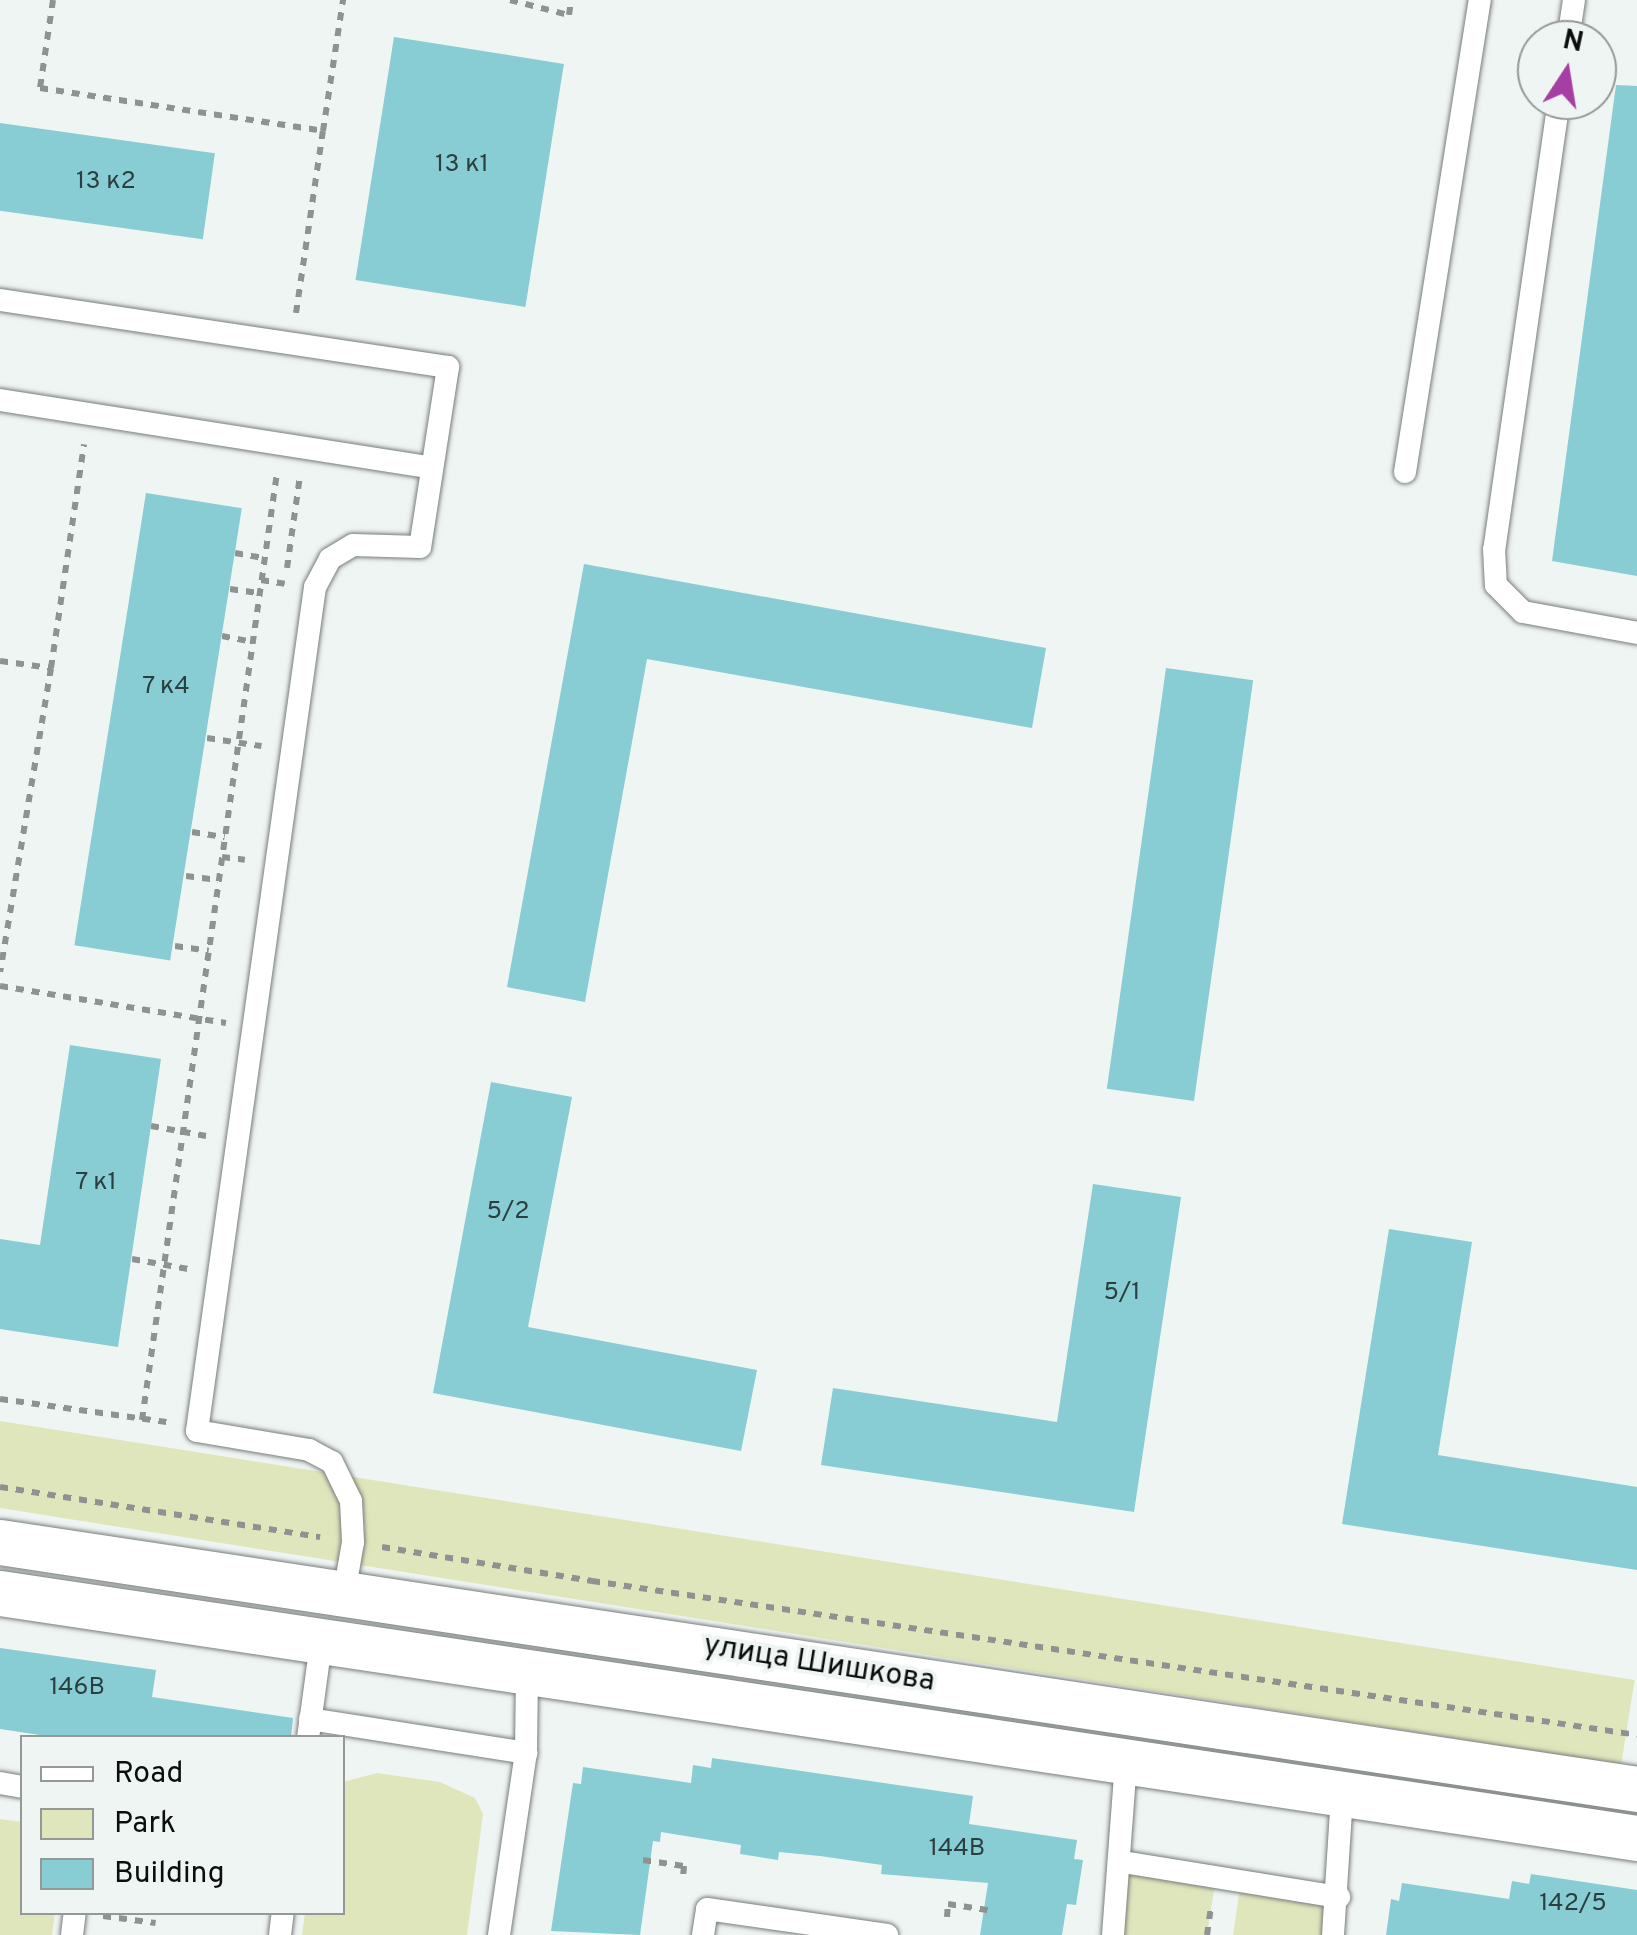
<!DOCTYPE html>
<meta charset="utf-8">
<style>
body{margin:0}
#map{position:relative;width:1637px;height:1935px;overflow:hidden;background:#eff5f3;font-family:Overpass,sans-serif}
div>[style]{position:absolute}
.green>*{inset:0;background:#e0e6bc;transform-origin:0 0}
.building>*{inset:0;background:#88ccd4;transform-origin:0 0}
.path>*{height:6px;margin-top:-3px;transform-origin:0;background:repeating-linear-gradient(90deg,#8e9291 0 8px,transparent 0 16px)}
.roads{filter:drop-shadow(0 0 2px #787d7b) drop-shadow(0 0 2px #787d7b)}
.lane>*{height:22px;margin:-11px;padding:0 11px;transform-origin:11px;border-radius:11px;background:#fff}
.street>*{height:45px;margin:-22.5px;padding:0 22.5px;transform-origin:22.5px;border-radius:22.5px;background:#fff}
span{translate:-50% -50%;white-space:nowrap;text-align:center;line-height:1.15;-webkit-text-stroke:8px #eff5f3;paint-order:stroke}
.number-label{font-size:25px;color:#2b3e40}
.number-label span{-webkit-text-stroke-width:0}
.street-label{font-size:30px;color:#0c0e0e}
.legend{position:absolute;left:20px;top:1735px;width:325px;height:180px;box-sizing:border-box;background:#eff5f3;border:2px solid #949997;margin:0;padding:12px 18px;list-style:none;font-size:30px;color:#0c0e0e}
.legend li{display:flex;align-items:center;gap:20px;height:50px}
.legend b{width:50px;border:2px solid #949997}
.north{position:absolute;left:1517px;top:20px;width:100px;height:100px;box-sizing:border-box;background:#eff5f3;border:2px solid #949997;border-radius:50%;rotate:12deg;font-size:28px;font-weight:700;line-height:40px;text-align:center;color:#0c0e0e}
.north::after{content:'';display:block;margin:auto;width:35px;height:45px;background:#a53fa3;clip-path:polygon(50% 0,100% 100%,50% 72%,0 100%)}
</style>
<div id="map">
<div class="green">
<div style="left:0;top:1421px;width:1655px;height:86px;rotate:9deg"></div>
<div style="clip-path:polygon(377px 1773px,440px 1782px,475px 1798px,483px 1814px,467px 1935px,302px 1935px,305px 1913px,342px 1912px,343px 1782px)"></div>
<div style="clip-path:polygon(0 1819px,22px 1822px,22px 1912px,55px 1913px,52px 1935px,0 1935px)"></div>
<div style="clip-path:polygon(1123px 1862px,1216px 1877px,1207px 1935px,1113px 1935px)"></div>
<div style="clip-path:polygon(1241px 1881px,1339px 1897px,1333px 1935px,1233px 1935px)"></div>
</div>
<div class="building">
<div style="left:394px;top:37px;width:172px;height:246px;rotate:9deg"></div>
<div style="clip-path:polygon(1616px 85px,1637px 86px,1637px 576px,1552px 561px)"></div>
<div style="left:0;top:123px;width:217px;height:87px;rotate:8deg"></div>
<div style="left:146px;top:493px;width:97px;height:458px;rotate:9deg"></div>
<div style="clip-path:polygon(584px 564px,1046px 648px,1032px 728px,647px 659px,585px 1002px,507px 987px)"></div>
<div style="left:1166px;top:668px;width:88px;height:425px;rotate:8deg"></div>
<div style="clip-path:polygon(70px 1045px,161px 1059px,118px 1347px,0 1329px,0 1239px,40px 1245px)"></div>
<div style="clip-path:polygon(491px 1082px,572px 1097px,528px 1327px,757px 1370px,741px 1451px,433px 1393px)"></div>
<div style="clip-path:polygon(1093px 1184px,1181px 1197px,1134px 1512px,821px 1465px,833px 1388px,1057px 1422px)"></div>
<div style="clip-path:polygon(1389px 1229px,1472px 1242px,1438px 1455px,1637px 1487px,1637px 1570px,1342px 1524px)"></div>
<div style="clip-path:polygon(0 1648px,156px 1670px,152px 1697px,293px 1718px,291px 1738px,60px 1738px,0 1729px)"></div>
<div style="clip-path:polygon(712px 1758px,973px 1796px,969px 1824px,1077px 1840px,1074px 1859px,1083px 1860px,1076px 1905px,1067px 1904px,1062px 1935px,980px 1935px,988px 1883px,881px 1874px,882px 1865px,820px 1856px,779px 1852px,778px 1860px,740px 1854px,741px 1845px,661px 1832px,660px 1842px,653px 1841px,640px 1935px,551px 1931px,573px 1783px,581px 1784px,583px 1767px,691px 1783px,693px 1765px,711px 1768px)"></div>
<div style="clip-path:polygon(1531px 1874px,1637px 1890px,1637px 1935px,1386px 1935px,1391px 1899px,1399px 1901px,1402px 1883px,1509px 1899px,1512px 1881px,1529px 1884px)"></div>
</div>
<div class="path">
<div style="left:53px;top:0;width:89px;rotate:98.4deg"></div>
<div style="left:40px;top:88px;width:286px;rotate:8.6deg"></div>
<div style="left:323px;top:131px;width:133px;rotate:-81.3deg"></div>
<div style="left:510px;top:0;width:61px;rotate:14.3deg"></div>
<div style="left:569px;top:15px;width:15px;rotate:-82deg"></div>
<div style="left:296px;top:313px;width:184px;rotate:-81.6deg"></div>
<div style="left:235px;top:553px;width:29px;rotate:10deg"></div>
<div style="left:287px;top:568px;width:93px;rotate:-82deg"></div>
<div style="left:261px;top:580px;width:24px;rotate:9deg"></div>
<div style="left:230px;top:589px;width:30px;rotate:8deg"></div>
<div style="left:222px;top:636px;width:31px;rotate:11deg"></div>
<div style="left:0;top:661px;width:51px;rotate:7.8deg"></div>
<div style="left:51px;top:668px;width:308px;rotate:99.5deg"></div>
<div style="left:51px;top:668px;width:226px;rotate:-81.6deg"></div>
<div style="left:207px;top:738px;width:55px;rotate:8.4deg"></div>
<div style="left:192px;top:832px;width:33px;rotate:9deg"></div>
<div style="left:222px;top:857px;width:23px;rotate:7deg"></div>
<div style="left:186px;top:876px;width:32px;rotate:7deg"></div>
<div style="left:175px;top:946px;width:34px;rotate:8deg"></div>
<div style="left:0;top:986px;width:229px;rotate:9.3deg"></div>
<div style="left:151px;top:1126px;width:56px;rotate:10.3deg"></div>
<div style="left:132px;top:1259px;width:57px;rotate:10.1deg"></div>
<div style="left:0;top:1399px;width:168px;rotate:7.9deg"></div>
<div style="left:142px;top:1420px;width:957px;rotate:-81.89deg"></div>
<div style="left:0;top:1487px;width:324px;rotate:8.9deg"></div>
<div style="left:382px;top:1547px;width:213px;rotate:9.2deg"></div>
<div style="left:592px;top:1581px;width:1056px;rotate:8.38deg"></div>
<div style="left:643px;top:1860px;width:41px;rotate:8.3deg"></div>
<div style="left:684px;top:1866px;width:11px;rotate:95deg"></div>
<div style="left:103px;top:1916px;width:53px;rotate:7.5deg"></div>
<div style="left:947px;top:1917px;width:13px;rotate:-86deg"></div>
<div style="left:948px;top:1904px;width:46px;rotate:8.8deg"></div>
<div style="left:1207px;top:1935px;width:27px;rotate:-82deg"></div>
</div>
<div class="roads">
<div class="lane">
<div style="left:1568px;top:40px;width:40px;rotate:-81.5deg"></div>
<div style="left:1559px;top:100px;width:454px;rotate:98.2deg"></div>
<div style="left:1494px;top:549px;width:36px;rotate:87deg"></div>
<div style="left:1496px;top:585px;width:38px;rotate:45deg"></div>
<div style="left:1523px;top:612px;width:116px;rotate:10.4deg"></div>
<div style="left:0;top:300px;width:453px;rotate:8.5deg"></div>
<div style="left:448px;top:367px;width:182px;rotate:98.8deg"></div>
<div style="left:420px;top:547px;width:67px;rotate:-178.3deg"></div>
<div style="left:353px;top:545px;width:27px;rotate:149deg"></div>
<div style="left:330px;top:559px;width:32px;rotate:118deg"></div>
<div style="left:315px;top:587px;width:852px;rotate:97.96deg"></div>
<div style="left:197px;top:1431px;width:114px;rotate:9.6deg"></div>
<div style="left:309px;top:1450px;width:26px;rotate:28deg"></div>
<div style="left:332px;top:1462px;width:43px;rotate:64deg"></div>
<div style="left:351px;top:1501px;width:41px;rotate:87.2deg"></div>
<div style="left:353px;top:1542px;width:53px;rotate:99.8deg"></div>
<div style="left:0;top:400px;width:437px;rotate:8.9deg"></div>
<div style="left:1405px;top:472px;width:478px;rotate:-81deg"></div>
<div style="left:310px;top:1719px;width:219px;rotate:8.9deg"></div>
<div style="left:308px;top:1738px;width:96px;rotate:-82.2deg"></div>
<div style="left:0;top:1783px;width:22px;rotate:10deg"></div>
<div style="left:1123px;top:1862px;width:219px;rotate:9.2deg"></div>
<div style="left:72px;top:1935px;width:23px;rotate:-83deg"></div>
<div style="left:280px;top:1935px;width:23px;rotate:-83deg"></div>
<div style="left:499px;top:1935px;width:184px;rotate:-81.6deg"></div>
<div style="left:526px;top:1753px;width:80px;rotate:-89.3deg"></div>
<div style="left:703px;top:1935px;width:26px;rotate:-81deg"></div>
<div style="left:707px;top:1909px;width:182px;rotate:8.2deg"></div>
<div style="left:1113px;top:1935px;width:173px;rotate:-85.7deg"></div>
<div style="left:1333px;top:1935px;width:141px;rotate:-86.3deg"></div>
</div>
<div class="street">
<div style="left:0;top:1542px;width:1656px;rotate:8.58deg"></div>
<div style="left:0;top:1593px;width:1655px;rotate:8.51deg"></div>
</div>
</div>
<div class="number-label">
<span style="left:462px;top:165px">13 к1</span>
<span style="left:106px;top:182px">13 к2</span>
<span style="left:166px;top:687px">7 к4</span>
<span style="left:96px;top:1183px">7 к1</span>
<span style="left:508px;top:1212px">5/2</span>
<span style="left:1122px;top:1293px">5/1</span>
<span style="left:77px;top:1688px">146В</span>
<span style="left:957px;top:1849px">144В</span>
<span style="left:1573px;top:1904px">142/5</span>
</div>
<div class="street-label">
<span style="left:819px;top:1665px;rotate:9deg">улица Шишкова</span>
</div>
<ul class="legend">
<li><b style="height:12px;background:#fff"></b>Road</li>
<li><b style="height:28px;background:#e0e6bc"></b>Park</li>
<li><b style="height:28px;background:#88ccd4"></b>Building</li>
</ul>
<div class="north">N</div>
</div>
